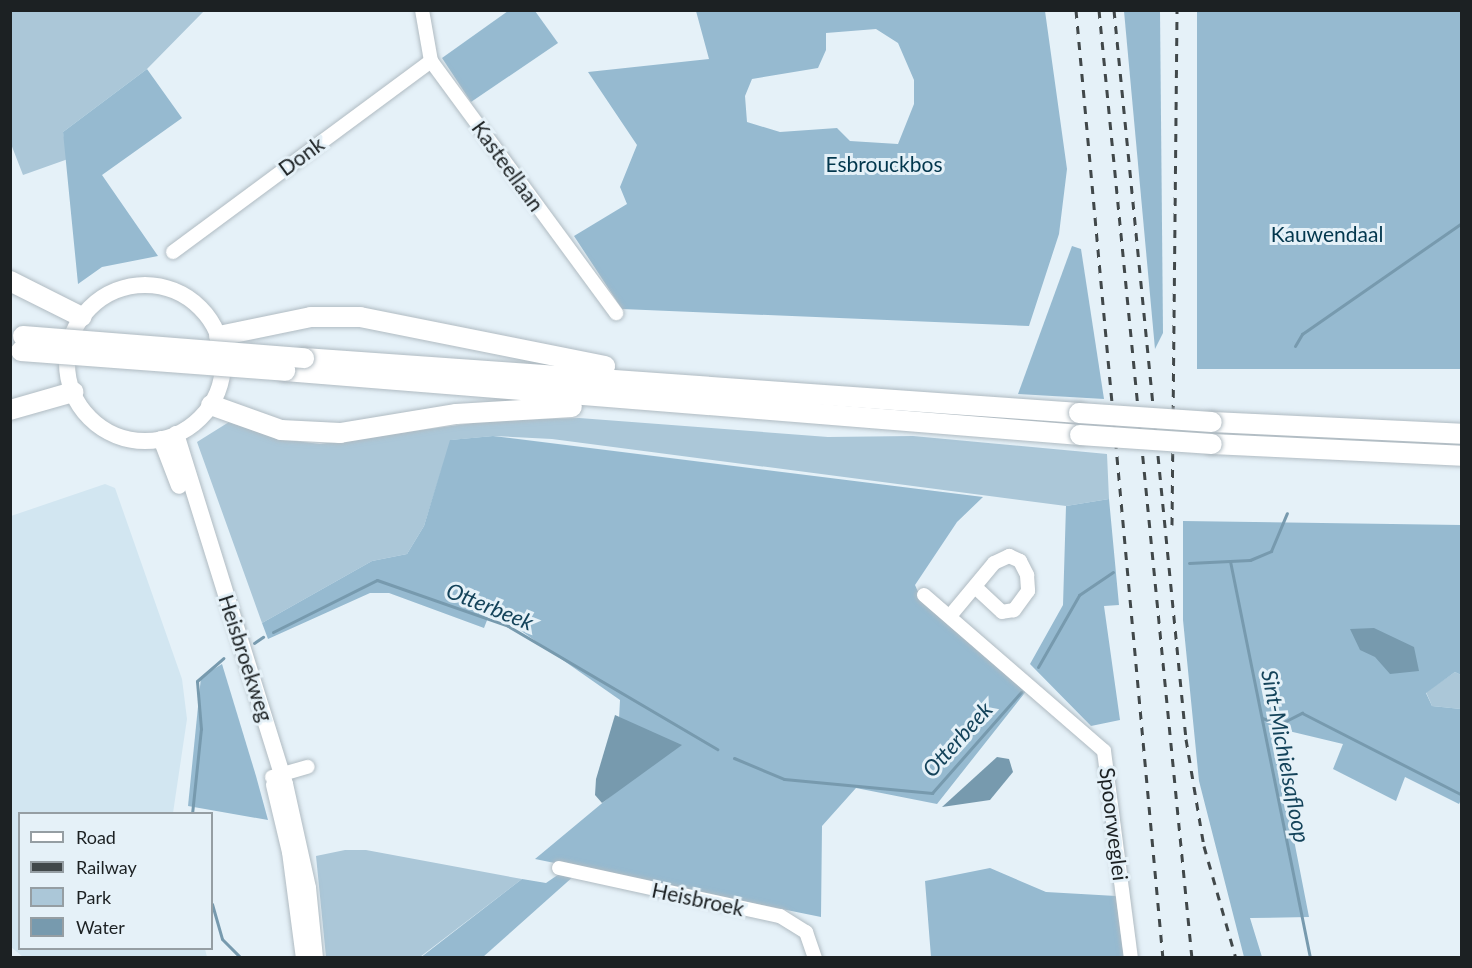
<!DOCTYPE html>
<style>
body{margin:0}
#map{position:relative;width:1472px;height:968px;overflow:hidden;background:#e5f1f8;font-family:Lato,sans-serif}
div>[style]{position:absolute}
.built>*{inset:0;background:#d2e6f1}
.green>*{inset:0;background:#abc7d8}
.forest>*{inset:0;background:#96bad0;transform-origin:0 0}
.water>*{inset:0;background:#779aae}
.stream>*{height:3px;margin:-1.5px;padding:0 1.5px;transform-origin:1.5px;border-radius:1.5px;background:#779aae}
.roads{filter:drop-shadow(0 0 2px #b0bbc2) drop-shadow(0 0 2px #b0bbc2)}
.minor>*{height:14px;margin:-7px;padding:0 7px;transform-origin:7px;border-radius:7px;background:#fff}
.major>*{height:16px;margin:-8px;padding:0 8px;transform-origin:8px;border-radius:8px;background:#fff}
.major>.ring{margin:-8px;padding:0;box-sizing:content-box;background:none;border:16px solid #fff;border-radius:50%}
.highway>*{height:20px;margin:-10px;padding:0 10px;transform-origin:10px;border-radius:10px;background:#fff}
.rail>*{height:3px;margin-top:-1.5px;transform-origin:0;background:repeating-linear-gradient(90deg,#41484a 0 8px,transparent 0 16px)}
.bridges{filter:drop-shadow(0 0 2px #b0bbc2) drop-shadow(0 0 2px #b0bbc2)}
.highway-bridge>*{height:20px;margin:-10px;padding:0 10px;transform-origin:10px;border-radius:10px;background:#fff}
span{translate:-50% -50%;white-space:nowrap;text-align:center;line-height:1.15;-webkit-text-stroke:6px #e5f1f8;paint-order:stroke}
.street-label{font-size:21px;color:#1c2123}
.park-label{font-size:21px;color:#03374d}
.water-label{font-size:22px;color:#14435a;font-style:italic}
.frame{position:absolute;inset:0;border:12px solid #1c2123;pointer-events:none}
.legend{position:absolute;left:18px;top:812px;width:195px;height:138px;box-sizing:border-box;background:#e5f1f8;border:2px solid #959ea3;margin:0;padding:8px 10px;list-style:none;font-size:18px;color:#1c2123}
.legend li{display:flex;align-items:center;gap:12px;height:30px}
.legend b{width:30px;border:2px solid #959ea3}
</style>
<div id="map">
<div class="built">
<div style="clip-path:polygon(105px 484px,115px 488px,182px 679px,187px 719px,173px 813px,20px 814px,20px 948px,205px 949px,207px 957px,23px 957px,11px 947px,11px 516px)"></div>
</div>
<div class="green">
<div style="clip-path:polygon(10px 11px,204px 11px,147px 69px,63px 132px,68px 159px,23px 175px,11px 144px)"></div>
<div style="clip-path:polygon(579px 418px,828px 437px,913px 436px,1107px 454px,1109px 499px,1066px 506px,552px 439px,493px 436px,451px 440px,424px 526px,407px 554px,372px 561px,262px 623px,197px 442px,229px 422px,279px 439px,320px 444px,488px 421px)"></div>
<div style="clip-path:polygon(1455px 672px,1461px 675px,1461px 709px,1432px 706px,1426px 692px)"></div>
<div style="clip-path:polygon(345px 850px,366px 850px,522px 879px,420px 957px,326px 957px,316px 856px)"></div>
</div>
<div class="forest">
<div style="clip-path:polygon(508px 11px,535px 11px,558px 43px,471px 102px,442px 58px)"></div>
<div style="clip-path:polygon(evenodd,696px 11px,1045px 11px,1067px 169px,1059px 234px,1029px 326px,622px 309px,574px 236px,627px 204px,620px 187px,637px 145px,588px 72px,709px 59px,696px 11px,876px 29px,898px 43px,914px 80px,914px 104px,898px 144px,850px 141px,837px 128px,780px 132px,747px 122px,745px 96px,752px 79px,818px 68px,826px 50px,826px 33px,876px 29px)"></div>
<div style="clip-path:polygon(1124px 11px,1160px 11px,1163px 333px,1155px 349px)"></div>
<div style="left:1197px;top:11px;width:264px;height:358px"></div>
<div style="clip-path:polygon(147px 69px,182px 118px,102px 175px,158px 256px,102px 267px,78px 284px,63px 132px)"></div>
<div style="clip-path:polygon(1072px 246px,1081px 249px,1104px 399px,1018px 394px)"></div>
<div style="clip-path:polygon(493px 436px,983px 497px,957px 522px,915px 585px,923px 603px,1027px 690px,937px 804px,856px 788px,822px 826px,821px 917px,535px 859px,666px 750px,619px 719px,620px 700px,491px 610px,484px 628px,389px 593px,370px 593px,268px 639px,262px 623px,372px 561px,407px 554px,424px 526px,450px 440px)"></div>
<div style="clip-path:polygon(1109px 499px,1119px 605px,1104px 606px,1120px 720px,1091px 726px,1030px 664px,1063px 605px,1066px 506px)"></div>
<div style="clip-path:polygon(1183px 521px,1461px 525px,1461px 675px,1455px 672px,1426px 693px,1432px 706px,1461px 709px,1461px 800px,1459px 804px,1405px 777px,1396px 801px,1333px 769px,1343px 744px,1272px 727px,1309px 917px,1250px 918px,1262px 957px,1244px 957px,1199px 781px,1183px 620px)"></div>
<div style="clip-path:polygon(222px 664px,256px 776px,268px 820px,188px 806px,201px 677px)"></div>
<div style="clip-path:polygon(990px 868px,1046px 892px,1116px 896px,1124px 957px,931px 957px,925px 881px)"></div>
<div style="clip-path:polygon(562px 872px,575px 875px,483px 957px,420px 958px,522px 879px,546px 883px)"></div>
</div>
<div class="water">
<div style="clip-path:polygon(1374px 628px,1414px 647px,1419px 671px,1390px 674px,1375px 657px,1360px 650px,1350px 629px)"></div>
<div style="clip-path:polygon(615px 715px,682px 745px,602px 803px,595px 795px,596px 779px)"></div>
<div style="clip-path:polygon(997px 757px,1009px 759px,1013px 772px,990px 800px,942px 807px)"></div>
</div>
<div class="stream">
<div style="left:1295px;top:346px;width:14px;rotate:-60deg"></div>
<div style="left:1302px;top:334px;width:195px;rotate:-34.8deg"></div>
<div style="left:1230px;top:561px;width:405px;rotate:78.6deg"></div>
<div style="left:1189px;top:563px;width:61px;rotate:-2.8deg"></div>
<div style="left:1250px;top:560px;width:23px;rotate:-23deg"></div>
<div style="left:1271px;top:551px;width:41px;rotate:-67.2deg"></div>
<div style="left:273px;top:632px;width:116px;rotate:-26.6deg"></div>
<div style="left:377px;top:580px;width:139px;rotate:19.3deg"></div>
<div style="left:508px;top:626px;width:243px;rotate:30.5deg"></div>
<div style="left:254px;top:643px;width:11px;rotate:-34deg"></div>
<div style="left:1038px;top:667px;width:83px;rotate:-60.3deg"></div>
<div style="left:1079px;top:595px;width:41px;rotate:-34.1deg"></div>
<div style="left:1262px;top:718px;width:19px;rotate:18deg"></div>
<div style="left:1280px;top:724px;width:25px;rotate:-27deg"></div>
<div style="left:1302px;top:713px;width:180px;rotate:27.1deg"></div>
<div style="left:734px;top:758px;width:54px;rotate:22.8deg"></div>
<div style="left:784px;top:779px;width:149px;rotate:5.4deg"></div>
<div style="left:932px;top:793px;width:135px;rotate:-48.6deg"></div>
<div style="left:192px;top:814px;width:85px;rotate:-84deg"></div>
<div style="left:201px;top:729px;width:48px;rotate:-94.8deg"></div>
<div style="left:197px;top:681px;width:35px;rotate:-41deg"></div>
<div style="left:212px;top:904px;width:36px;rotate:74deg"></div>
<div style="left:222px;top:939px;width:27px;rotate:45deg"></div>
</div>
<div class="roads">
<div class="minor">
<div style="left:422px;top:10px;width:52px;rotate:80deg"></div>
<div style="left:431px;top:61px;width:313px;rotate:53.7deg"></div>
<div style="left:173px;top:252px;width:321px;rotate:-36.5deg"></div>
<div style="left:924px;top:595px;width:238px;rotate:40.9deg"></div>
<div style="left:1104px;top:751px;width:209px;rotate:82.6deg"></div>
<div style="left:950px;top:616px;width:69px;rotate:-50.3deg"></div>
<div style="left:994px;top:563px;width:17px;rotate:-25deg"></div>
<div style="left:1009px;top:556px;width:12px;rotate:24deg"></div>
<div style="left:1020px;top:561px;width:16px;rotate:63deg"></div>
<div style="left:1027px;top:575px;width:16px;rotate:86deg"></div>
<div style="left:1028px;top:591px;width:24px;rotate:126deg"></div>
<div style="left:1014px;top:610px;width:12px;rotate:171deg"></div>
<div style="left:1002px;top:612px;width:35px;rotate:-137deg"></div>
<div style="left:272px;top:777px;width:37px;rotate:-16deg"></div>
<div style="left:559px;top:868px;width:226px;rotate:12.3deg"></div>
<div style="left:780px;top:916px;width:31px;rotate:32deg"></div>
<div style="left:806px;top:932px;width:28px;rotate:71deg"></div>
</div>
<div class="major">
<div class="ring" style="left:67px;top:285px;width:140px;height:140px"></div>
<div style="left:176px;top:434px;width:367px;rotate:72.7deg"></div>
<div style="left:285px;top:784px;width:107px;rotate:77.5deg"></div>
<div style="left:308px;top:888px;width:70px;rotate:84.3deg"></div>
<div style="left:161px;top:439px;width:50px;rotate:69deg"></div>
<div style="left:274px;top:785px;width:69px;rotate:76.6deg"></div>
<div style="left:290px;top:852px;width:107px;rotate:82.5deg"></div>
</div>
<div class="highway">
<div style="left:10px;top:281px;width:80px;rotate:26.6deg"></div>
<div style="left:219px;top:336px;width:94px;rotate:-11.7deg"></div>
<div style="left:311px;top:317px;width:49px"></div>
<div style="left:360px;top:317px;width:250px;rotate:11.3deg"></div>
<div style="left:304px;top:358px;width:777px;rotate:4.06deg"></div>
<div style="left:285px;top:371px;width:798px;rotate:4.6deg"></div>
<div style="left:211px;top:405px;width:74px;rotate:19.7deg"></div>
<div style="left:281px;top:430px;width:59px;rotate:2.9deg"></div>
<div style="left:340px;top:433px;width:118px;rotate:-9.3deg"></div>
<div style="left:456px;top:414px;width:116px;rotate:-3.5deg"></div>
<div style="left:10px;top:410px;width:66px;rotate:-15.9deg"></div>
<div style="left:1212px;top:422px;width:250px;rotate:2.7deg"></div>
<div style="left:1212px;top:444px;width:250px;rotate:2.7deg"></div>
</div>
</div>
<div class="rail">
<div style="left:1076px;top:10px;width:952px;rotate:84.76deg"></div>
<div style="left:1099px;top:10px;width:953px;rotate:84.4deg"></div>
<div style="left:1114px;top:10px;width:733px;rotate:84.36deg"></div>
<div style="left:1186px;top:739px;width:109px;rotate:80.5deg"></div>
<div style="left:1204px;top:846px;width:116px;rotate:74.1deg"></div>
<div style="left:1172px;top:525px;width:515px;rotate:-89.44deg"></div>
</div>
<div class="bridges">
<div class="highway-bridge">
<div style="left:23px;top:336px;width:282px;rotate:4.5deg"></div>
<div style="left:21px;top:351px;width:265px;rotate:4.3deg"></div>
<div style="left:1079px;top:413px;width:133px;rotate:3.9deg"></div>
<div style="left:1080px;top:435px;width:132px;rotate:3.9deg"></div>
</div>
</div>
<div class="street-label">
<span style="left:301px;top:156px;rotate:-36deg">Donk</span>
<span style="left:508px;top:166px;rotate:54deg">Kasteellaan</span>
<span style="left:246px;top:658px;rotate:72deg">Heisbroekweg</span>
<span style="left:1114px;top:824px;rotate:83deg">Spoorweglei</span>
<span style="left:698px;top:899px;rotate:12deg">Heisbroek</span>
</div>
<div class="park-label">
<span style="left:884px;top:164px">Esbrouckbos</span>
<span style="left:1327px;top:234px">Kauwendaal</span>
</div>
<div class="water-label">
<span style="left:490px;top:606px;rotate:22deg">Otterbeek</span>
<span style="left:957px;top:739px;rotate:-48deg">Otterbeek</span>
<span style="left:1286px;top:756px;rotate:79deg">Sint-Michielsafloop</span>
</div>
<div class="frame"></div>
<ul class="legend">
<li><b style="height:8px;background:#fff"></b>Road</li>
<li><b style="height:8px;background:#41484a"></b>Railway</li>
<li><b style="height:16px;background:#abc7d8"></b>Park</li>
<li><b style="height:16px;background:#779aae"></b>Water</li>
</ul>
</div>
